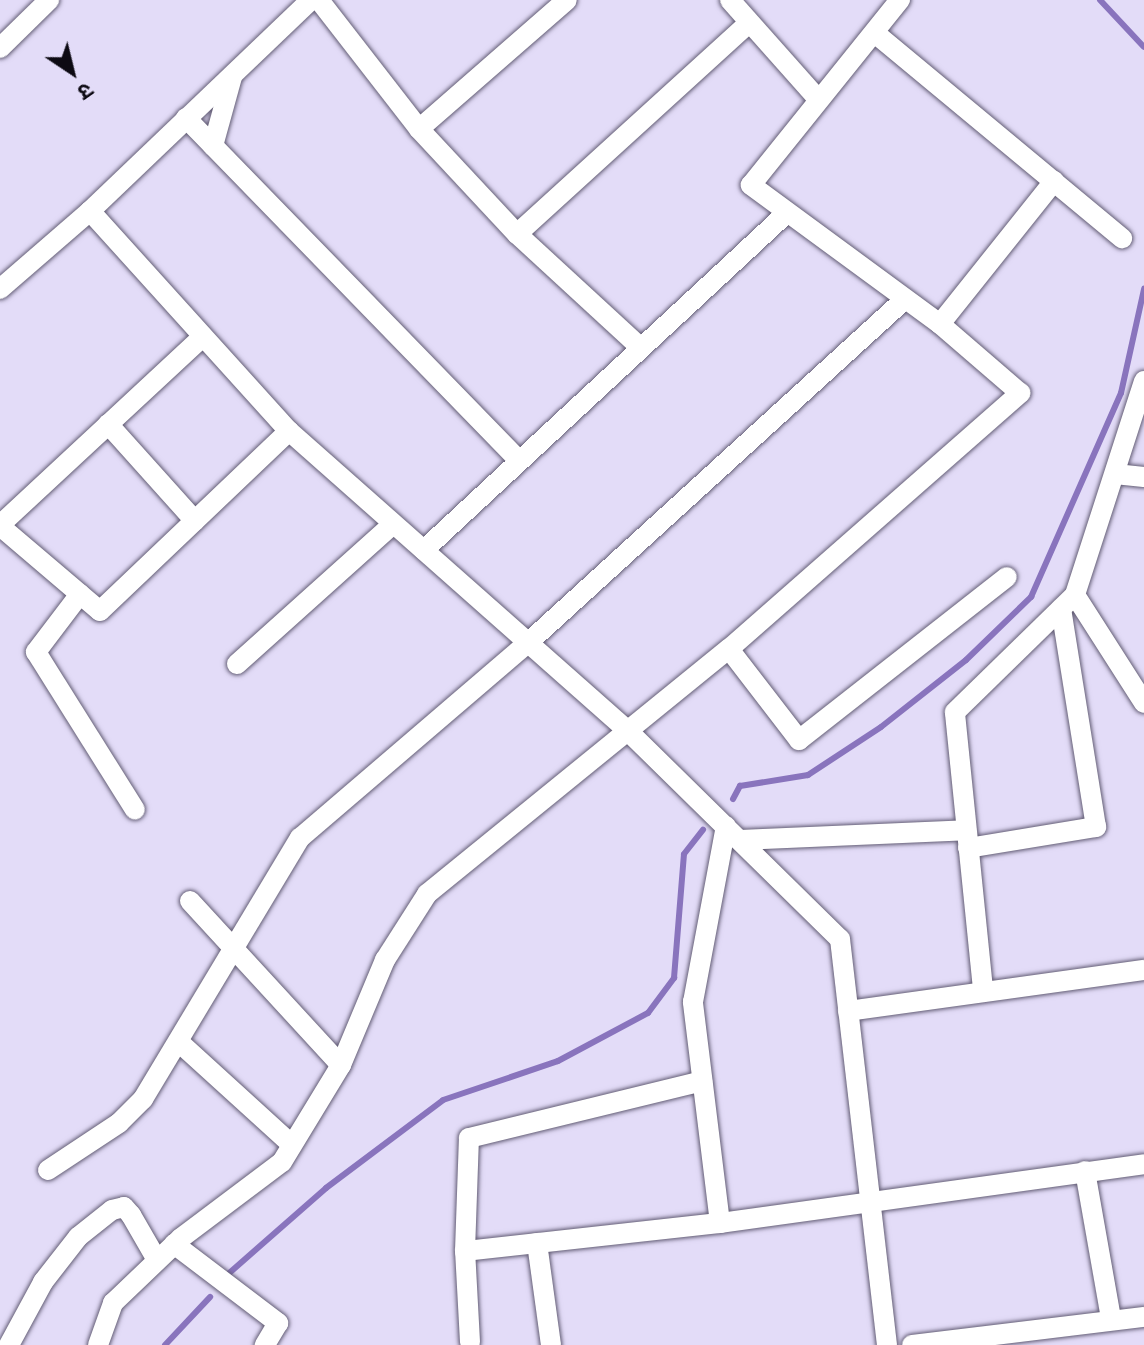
<!DOCTYPE html>
<meta charset="utf-8">
<style>
body{margin:0}
#map{position:relative;width:1144px;height:1345px;overflow:hidden;background:#e3dcf8;font-family:Ubuntu,"Noto Sans Devanagari",sans-serif}
div>[style]{position:absolute}
.stream>*{height:6px;margin:-3px;padding:0 3px;transform-origin:3px;border-radius:3px;background:#8974bd}
.roads{filter:drop-shadow(0 0 2px #635d75) drop-shadow(0 0 2px #635d75)}
.minor>*{height:20px;margin:-10px;padding:0 10px;transform-origin:10px;border-radius:10px;background:#fff}
span{translate:-50% -50%;white-space:nowrap;text-align:center;line-height:1.15;-webkit-text-stroke:7px #e3dcf8;paint-order:stroke}
.north{position:absolute;left:32px;top:32px;width:80px;height:80px;-webkit-text-stroke:6px #e3dcf8;paint-order:stroke;rotate:145deg;font-size:22px;font-weight:700;line-height:32px;text-align:center;color:#0d0a13}
.north::after{content:'';display:block;margin:auto;width:28px;height:36px;background:#0d0a13;clip-path:polygon(50% 0,100% 100%,50% 72%,0 100%)}
</style>
<div id="map">
<div class="stream">
<div style="left:1100px;top:0;width:64px;rotate:46.9deg"></div>
<div style="left:733px;top:799px;width:15px;rotate:-62deg"></div>
<div style="left:740px;top:786px;width:69px;rotate:-9.2deg"></div>
<div style="left:808px;top:775px;width:87px;rotate:-33.3deg"></div>
<div style="left:881px;top:727px;width:108px;rotate:-38.2deg"></div>
<div style="left:966px;top:660px;width:91px;rotate:-44.1deg"></div>
<div style="left:1031px;top:597px;width:223px;rotate:-66.2deg"></div>
<div style="left:1121px;top:393px;width:107px;rotate:-77.5deg"></div>
<div style="left:227px;top:1275px;width:132px;rotate:-41.3deg"></div>
<div style="left:326px;top:1188px;width:146px;rotate:-36.9deg"></div>
<div style="left:443px;top:1100px;width:121px;rotate:-18.7deg"></div>
<div style="left:558px;top:1061px;width:102px;rotate:-28.1deg"></div>
<div style="left:648px;top:1013px;width:44px;rotate:-53.4deg"></div>
<div style="left:674px;top:978px;width:124px;rotate:-85.4deg"></div>
<div style="left:684px;top:854px;width:31px;rotate:-52deg"></div>
<div style="left:165px;top:1345px;width:66px;rotate:-46.8deg"></div>
</div>
<div class="roads">
<div class="minor">
<div style="left:319px;top:0;width:163px;rotate:52.2deg"></div>
<div style="left:419px;top:129px;width:144px;rotate:47deg"></div>
<div style="left:517px;top:234px;width:166px;rotate:42.6deg"></div>
<div style="left:730px;top:0;width:131px;rotate:48.4deg"></div>
<div style="left:876px;top:34px;width:320px;rotate:39.7deg"></div>
<div style="left:0;top:48px;width:69px;rotate:-44.4deg"></div>
<div style="left:186px;top:118px;width:476px;rotate:45.8deg"></div>
<div style="left:419px;top:129px;width:196px;rotate:-41.1deg"></div>
<div style="left:213px;top:146px;width:72px;rotate:-74.6deg"></div>
<div style="left:90px;top:211px;width:297px;rotate:47.9deg"></div>
<div style="left:289px;top:431px;width:454px;rotate:41.5deg"></div>
<div style="left:629px;top:732px;width:296px;rotate:44.5deg"></div>
<div style="left:840px;top:939px;width:409px;rotate:83.4deg"></div>
<div style="left:517px;top:234px;width:314px;rotate:-42.3deg"></div>
<div style="left:0;top:289px;width:119px;rotate:-40.9deg"></div>
<div style="left:90px;top:211px;width:306px;rotate:-43.7deg"></div>
<div style="left:940px;top:324px;width:183px;rotate:-51.4deg"></div>
<div style="left:1144px;top:381px;width:225px;rotate:107.9deg"></div>
<div style="left:1075px;top:595px;width:128px;rotate:57.4deg"></div>
<div style="left:108px;top:424px;width:130px;rotate:48.1deg"></div>
<div style="left:1115px;top:474px;width:29px;rotate:6deg"></div>
<div style="left:0;top:525px;width:275px;rotate:-42.9deg"></div>
<div style="left:0;top:526px;width:131px;rotate:40.4deg"></div>
<div style="left:100px;top:611px;width:261px;rotate:-43.6deg"></div>
<div style="left:424px;top:550px;width:494px;rotate:-42.9deg"></div>
<div style="left:80px;top:594px;width:73px;rotate:127.2deg"></div>
<div style="left:36px;top:652px;width:186px;rotate:57.9deg"></div>
<div style="left:729px;top:649px;width:115px;rotate:52.4deg"></div>
<div style="left:799px;top:740px;width:264px;rotate:-38.1deg"></div>
<div style="left:237px;top:664px;width:207px;rotate:-41.9deg"></div>
<div style="left:740px;top:840px;width:226px;rotate:-2.5deg"></div>
<div style="left:968px;top:848px;width:130px;rotate:-9.3deg"></div>
<div style="left:1096px;top:827px;width:221px;rotate:-99.1deg"></div>
<div style="left:190px;top:901px;width:223px;rotate:47.4deg"></div>
<div style="left:983px;top:989px;width:278px;rotate:-95.8deg"></div>
<div style="left:955px;top:712px;width:168px;rotate:-44.3deg"></div>
<div style="left:848px;top:1011px;width:299px;rotate:-7.9deg"></div>
<div style="left:180px;top:1043px;width:151px;rotate:42.3deg"></div>
<div style="left:48px;top:1170px;width:85px;rotate:-33.5deg"></div>
<div style="left:119px;top:1123px;width:34px;rotate:-45deg"></div>
<div style="left:143px;top:1099px;width:305px;rotate:-59deg"></div>
<div style="left:300px;top:838px;width:303px;rotate:-40.6deg"></div>
<div style="left:530px;top:641px;width:506px;rotate:-42.36deg"></div>
<div style="left:1085px;top:1171px;width:149px;rotate:80deg"></div>
<div style="left:720px;top:1223px;width:223px;rotate:-97deg"></div>
<div style="left:693px;top:1002px;width:179px;rotate:-79.4deg"></div>
<div style="left:537px;top:1243px;width:103px;rotate:82.2deg"></div>
<div style="left:174px;top:1244px;width:131px;rotate:37.2deg"></div>
<div style="left:278px;top:1323px;width:26px;rotate:121deg"></div>
<div style="left:465px;top:1251px;width:257px;rotate:-6.3deg"></div>
<div style="left:720px;top:1223px;width:428px;rotate:-7.9deg"></div>
<div style="left:470px;top:1342px;width:91px;rotate:-93.1deg"></div>
<div style="left:465px;top:1251px;width:113px;rotate:-88deg"></div>
<div style="left:469px;top:1138px;width:240px;rotate:-13.7deg"></div>
<div style="left:9px;top:1345px;width:72px;rotate:-61.6deg"></div>
<div style="left:43px;top:1282px;width:57px;rotate:-52.1deg"></div>
<div style="left:78px;top:1237px;width:43px;rotate:-38.5deg"></div>
<div style="left:112px;top:1210px;width:12px;rotate:-14deg"></div>
<div style="left:124px;top:1207px;width:11px;rotate:49deg"></div>
<div style="left:131px;top:1215px;width:52px;rotate:60deg"></div>
<div style="left:98px;top:1345px;width:45px;rotate:-70.3deg"></div>
<div style="left:113px;top:1303px;width:94px;rotate:-43.7deg"></div>
<div style="left:181px;top:1238px;width:126px;rotate:-37deg"></div>
<div style="left:282px;top:1162px;width:114px;rotate:-58.7deg"></div>
<div style="left:341px;top:1065px;width:114px;rotate:-67.3deg"></div>
<div style="left:385px;top:960px;width:78px;rotate:-57.5deg"></div>
<div style="left:427px;top:894px;width:389px;rotate:-39.1deg"></div>
<div style="left:729px;top:649px;width:388px;rotate:-41.3deg"></div>
<div style="left:1020px;top:393px;width:106px;rotate:-139.2deg"></div>
<div style="left:940px;top:324px;width:235px;rotate:-143.7deg"></div>
<div style="left:751px;top:185px;width:238px;rotate:-51.2deg"></div>
<div style="left:912px;top:1345px;width:234px;rotate:-6.9deg"></div>
</div>
</div>
<div class="north">उ</div>
</div>
